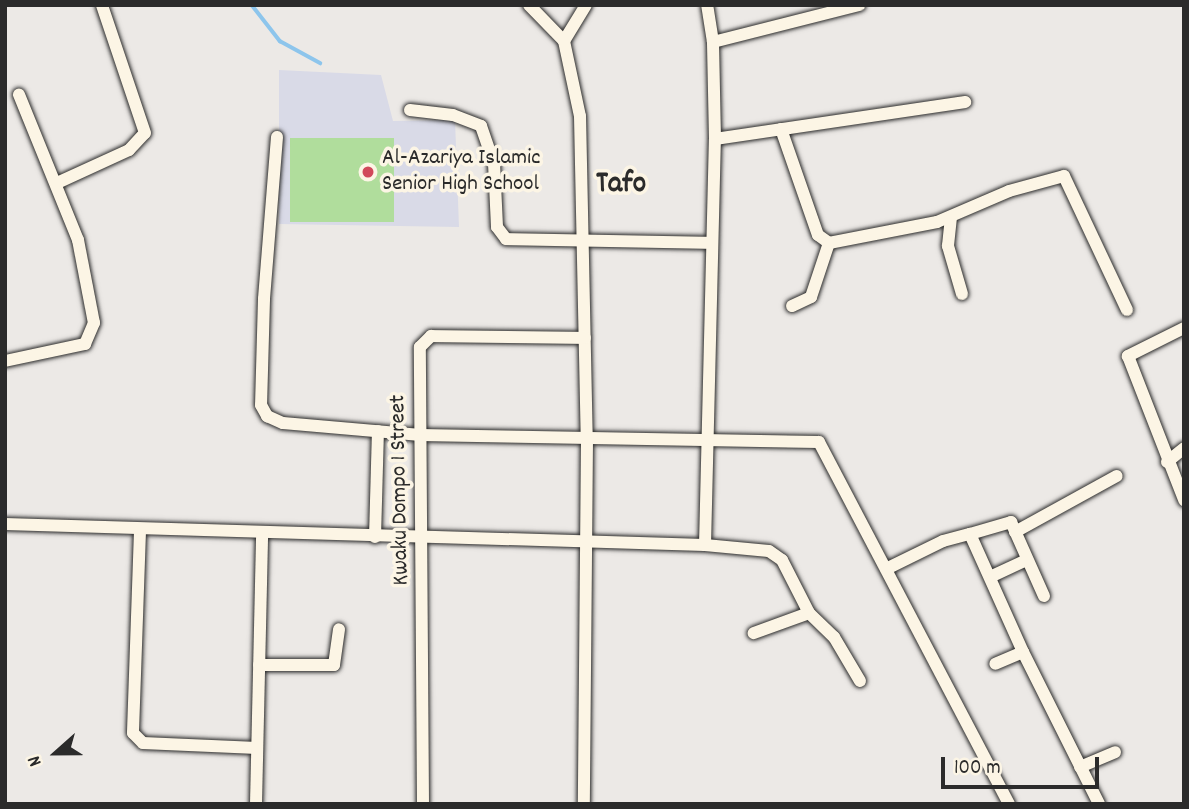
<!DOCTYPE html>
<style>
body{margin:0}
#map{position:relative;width:1189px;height:809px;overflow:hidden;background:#ece9e6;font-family:Dekko,sans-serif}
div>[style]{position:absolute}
.built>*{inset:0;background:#d9dae7}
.green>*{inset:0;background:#b0dd9c;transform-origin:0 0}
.stream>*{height:3.5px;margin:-1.75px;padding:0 1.75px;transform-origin:1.75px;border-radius:1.75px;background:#8dc5ec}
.roads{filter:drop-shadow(0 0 2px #2b2b2b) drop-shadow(0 0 2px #2b2b2b)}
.street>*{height:12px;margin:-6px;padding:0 6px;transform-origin:6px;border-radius:6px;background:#fcf5e5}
.dots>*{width:19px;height:19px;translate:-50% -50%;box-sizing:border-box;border:4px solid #fcf5e5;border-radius:50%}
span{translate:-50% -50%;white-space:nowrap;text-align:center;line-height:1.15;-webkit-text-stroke:7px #fcf5e5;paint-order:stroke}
.poi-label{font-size:23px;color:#2b2b2b}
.left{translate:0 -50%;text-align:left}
.street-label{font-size:23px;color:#2b2b2b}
.district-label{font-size:30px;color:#2b2b2b;font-weight:700}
.frame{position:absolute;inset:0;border:7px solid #2b2b2b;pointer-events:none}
.north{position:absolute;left:21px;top:718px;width:70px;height:70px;-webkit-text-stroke:5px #fcf5e5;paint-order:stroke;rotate:249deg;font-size:19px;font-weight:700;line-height:28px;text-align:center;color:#2b2b2b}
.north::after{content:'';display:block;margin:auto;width:24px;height:32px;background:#2b2b2b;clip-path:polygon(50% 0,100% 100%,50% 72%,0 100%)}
.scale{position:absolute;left:941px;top:757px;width:158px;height:32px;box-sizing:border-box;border:4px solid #2b2b2b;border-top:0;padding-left:9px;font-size:21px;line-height:24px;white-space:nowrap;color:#2b2b2b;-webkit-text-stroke:5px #fcf5e5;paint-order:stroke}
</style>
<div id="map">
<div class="built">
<div style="clip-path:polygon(279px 70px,381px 75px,393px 121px,455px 120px,459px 227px,279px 224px)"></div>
</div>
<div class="green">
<div style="left:290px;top:138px;width:104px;height:84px"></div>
</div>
<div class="stream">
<div style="left:252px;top:5px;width:46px;rotate:52.1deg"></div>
<div style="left:280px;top:41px;width:46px;rotate:28.8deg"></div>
</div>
<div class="roads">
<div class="street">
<div style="left:529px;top:5px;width:50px;rotate:45.8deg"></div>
<div style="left:564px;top:41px;width:77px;rotate:78deg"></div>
<div style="left:580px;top:116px;width:324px;rotate:88.8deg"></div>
<div style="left:587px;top:440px;width:364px;rotate:90.5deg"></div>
<div style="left:564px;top:41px;width:42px;rotate:-58.6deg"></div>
<div style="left:713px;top:42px;width:151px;rotate:-14.2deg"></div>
<div style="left:410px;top:110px;width:43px;rotate:6.6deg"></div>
<div style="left:453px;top:115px;width:30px;rotate:21deg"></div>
<div style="left:481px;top:126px;width:39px;rotate:71deg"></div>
<div style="left:494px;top:163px;width:64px;rotate:87.3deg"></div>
<div style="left:497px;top:227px;width:15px;rotate:53deg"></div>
<div style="left:506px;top:239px;width:206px;rotate:1.1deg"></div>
<div style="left:781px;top:129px;width:112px;rotate:70.8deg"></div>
<div style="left:818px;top:235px;width:14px;rotate:36deg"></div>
<div style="left:829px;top:243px;width:110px;rotate:-11deg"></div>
<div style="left:937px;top:222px;width:78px;rotate:-23.3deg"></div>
<div style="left:1009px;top:191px;width:57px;rotate:-15.3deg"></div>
<div style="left:1064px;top:176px;width:148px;rotate:64.8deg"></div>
<div style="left:277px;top:137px;width:163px;rotate:94.6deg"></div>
<div style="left:264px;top:299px;width:106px;rotate:91.6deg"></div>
<div style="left:261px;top:405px;width:13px;rotate:61deg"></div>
<div style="left:267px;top:416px;width:17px;rotate:24deg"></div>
<div style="left:283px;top:423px;width:138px;rotate:5deg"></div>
<div style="left:420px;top:435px;width:399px;rotate:1deg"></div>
<div style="left:819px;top:442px;width:409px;rotate:62.3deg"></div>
<div style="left:715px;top:139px;width:253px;rotate:-8.4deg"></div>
<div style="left:57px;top:183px;width:79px;rotate:-24.6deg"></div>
<div style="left:129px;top:150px;width:23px;rotate:-47deg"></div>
<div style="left:145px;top:133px;width:135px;rotate:-108.6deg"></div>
<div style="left:951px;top:217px;width:29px;rotate:96deg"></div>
<div style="left:948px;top:246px;width:50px;rotate:73.7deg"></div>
<div style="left:792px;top:306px;width:21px;rotate:-25deg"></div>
<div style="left:811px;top:297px;width:57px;rotate:-71.6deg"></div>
<div style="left:1184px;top:328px;width:63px;rotate:153.4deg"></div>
<div style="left:1128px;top:356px;width:155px;rotate:68.7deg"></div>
<div style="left:5px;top:361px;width:82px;rotate:-12deg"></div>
<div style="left:85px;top:344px;width:23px;rotate:-67deg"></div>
<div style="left:94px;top:323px;width:85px;rotate:-100.9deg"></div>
<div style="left:78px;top:240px;width:157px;rotate:-112.1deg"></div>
<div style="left:1167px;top:462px;width:22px;rotate:-39deg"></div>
<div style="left:5px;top:524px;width:700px;rotate:1.72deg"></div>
<div style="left:705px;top:545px;width:64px;rotate:5.4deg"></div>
<div style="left:769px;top:551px;width:16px;rotate:35deg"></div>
<div style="left:782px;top:560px;width:59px;rotate:63deg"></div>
<div style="left:809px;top:613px;width:59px;rotate:160deg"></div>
<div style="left:140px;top:531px;width:202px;rotate:92deg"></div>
<div style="left:133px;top:733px;width:14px;rotate:45deg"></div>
<div style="left:143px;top:743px;width:114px;rotate:2.5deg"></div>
<div style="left:1015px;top:532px;width:116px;rotate:-28.8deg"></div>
<div style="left:970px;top:534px;width:43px;rotate:-16.3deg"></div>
<div style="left:1011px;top:522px;width:81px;rotate:66deg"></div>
<div style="left:375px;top:537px;width:106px;rotate:-88.4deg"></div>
<div style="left:705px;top:545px;width:406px;rotate:-88.6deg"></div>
<div style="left:715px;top:139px;width:97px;rotate:-91.2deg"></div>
<div style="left:713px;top:42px;width:37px;rotate:-99deg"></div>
<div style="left:888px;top:568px;width:61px;rotate:-26.1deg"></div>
<div style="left:943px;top:541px;width:28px;rotate:-15deg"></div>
<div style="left:970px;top:534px;width:129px;rotate:65.8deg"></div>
<div style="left:1023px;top:652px;width:30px;rotate:157deg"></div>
<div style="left:990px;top:577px;width:40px;rotate:-25deg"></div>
<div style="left:809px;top:613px;width:35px;rotate:44deg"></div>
<div style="left:834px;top:637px;width:51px;rotate:59.4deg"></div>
<div style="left:1023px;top:652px;width:170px;rotate:63.4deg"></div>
<div style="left:259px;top:665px;width:75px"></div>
<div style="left:334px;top:665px;width:36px;rotate:-82deg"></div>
<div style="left:1080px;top:767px;width:38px;rotate:-23deg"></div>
<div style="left:256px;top:804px;width:270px;rotate:-88.7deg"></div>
<div style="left:423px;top:804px;width:457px;rotate:-90.4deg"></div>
<div style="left:420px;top:347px;width:16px;rotate:-45deg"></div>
<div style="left:431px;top:336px;width:154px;rotate:0.7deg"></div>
</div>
</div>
<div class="dots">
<div style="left:368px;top:172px;background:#d1495b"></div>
</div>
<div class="poi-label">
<span class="left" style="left:382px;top:172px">Al-Azariya Islamic<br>Senior High School</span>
</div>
<div class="street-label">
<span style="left:401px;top:490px;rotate:-91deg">Kwaku Dompo 1 Street</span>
</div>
<div class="district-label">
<span style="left:621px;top:186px">Tafo</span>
</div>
<div class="frame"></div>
<div class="north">N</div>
<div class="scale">100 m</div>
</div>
